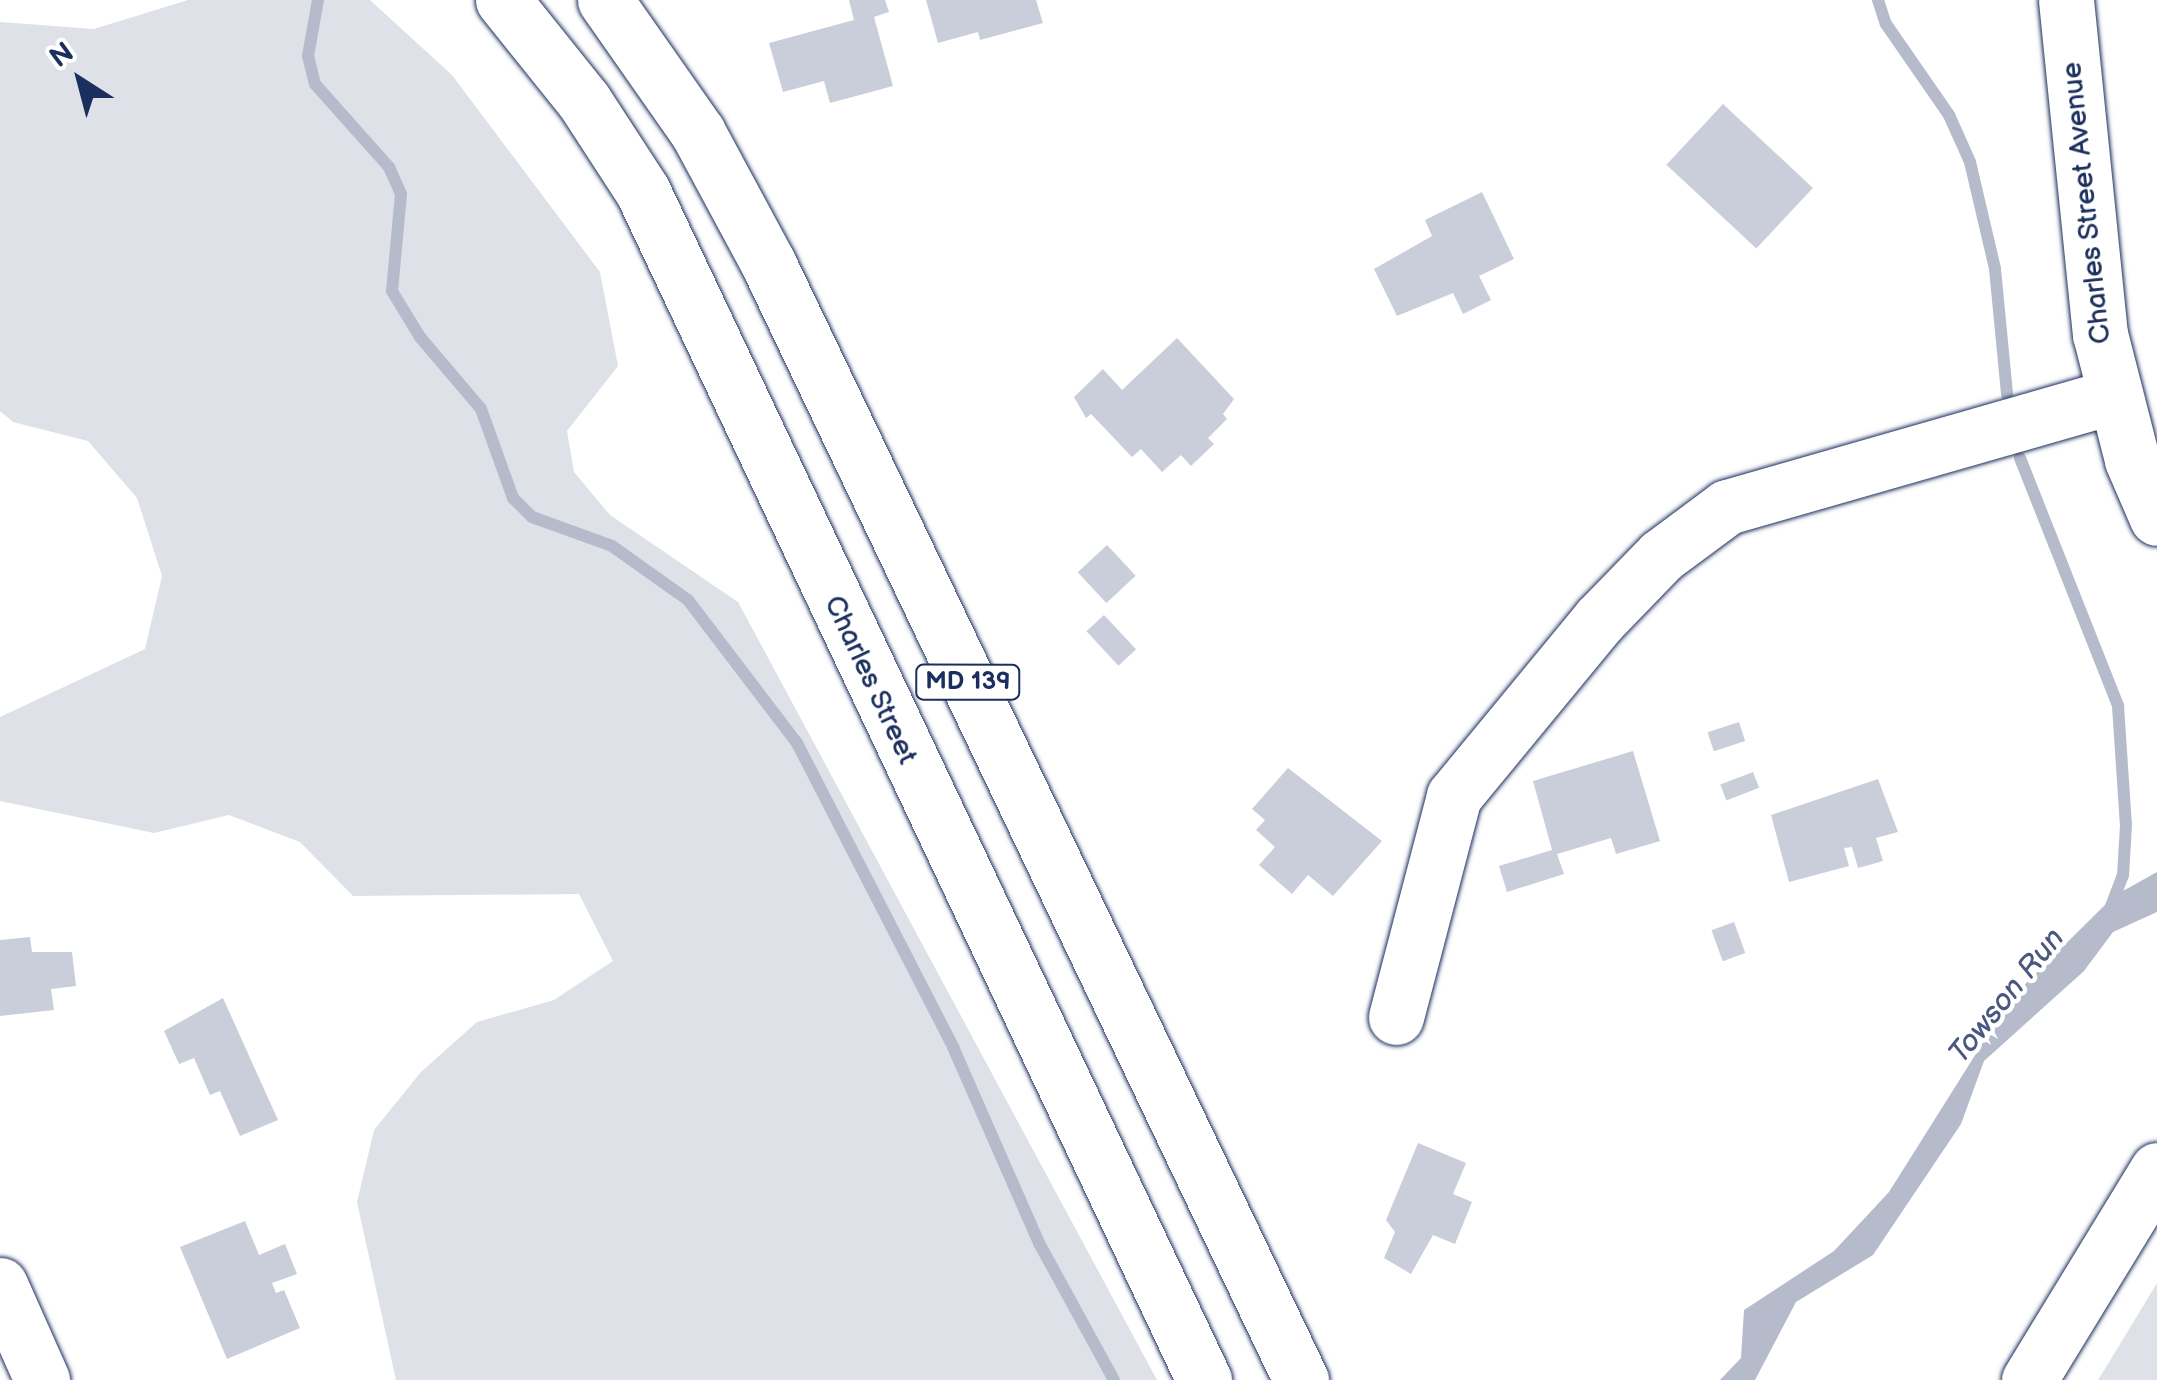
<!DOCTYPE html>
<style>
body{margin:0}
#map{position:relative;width:2157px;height:1380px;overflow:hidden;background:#fff;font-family:"Balsamiq Sans",sans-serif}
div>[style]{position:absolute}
.green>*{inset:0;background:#dee1e7}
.water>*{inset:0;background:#b5bbca}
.stream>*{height:12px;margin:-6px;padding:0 6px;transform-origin:6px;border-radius:6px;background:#b5bbca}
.building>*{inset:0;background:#caceda;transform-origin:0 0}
.roads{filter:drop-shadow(0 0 2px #1b2f5e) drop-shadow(0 0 2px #1b2f5e)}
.minor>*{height:55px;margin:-27.5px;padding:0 27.5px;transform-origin:27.5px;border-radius:27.5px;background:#fff}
.major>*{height:55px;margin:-27.5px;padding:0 27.5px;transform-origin:27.5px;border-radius:27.5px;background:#fff}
span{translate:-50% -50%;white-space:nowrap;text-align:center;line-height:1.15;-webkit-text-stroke:9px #fff;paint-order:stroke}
.shield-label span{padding:2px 8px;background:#fff;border:2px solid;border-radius:8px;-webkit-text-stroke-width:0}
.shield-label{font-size:25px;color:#1b2f5e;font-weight:700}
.street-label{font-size:28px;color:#1b2f5e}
.water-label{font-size:30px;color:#49597e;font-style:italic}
.north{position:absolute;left:30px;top:30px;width:100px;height:100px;-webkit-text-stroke:8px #fff;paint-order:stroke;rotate:324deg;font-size:28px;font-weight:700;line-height:40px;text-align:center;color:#1b2f5e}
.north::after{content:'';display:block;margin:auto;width:35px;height:45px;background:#1b2f5e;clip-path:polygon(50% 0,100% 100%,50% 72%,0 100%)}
</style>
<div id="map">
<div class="green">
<div style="clip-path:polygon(188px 0,370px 0,452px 75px,600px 272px,618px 366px,567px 431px,574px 472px,610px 515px,738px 602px,1157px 1380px,396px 1380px,357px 1202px,374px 1130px,421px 1072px,477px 1022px,554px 1000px,613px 961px,579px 894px,353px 896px,300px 842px,229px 815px,154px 833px,0 801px,0 717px,145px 649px,162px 576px,137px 498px,88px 441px,13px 422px,0 411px,0 22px,94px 29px)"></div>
<div style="clip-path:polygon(2157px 1283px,2157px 1380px,2098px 1380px,2128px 1331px)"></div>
</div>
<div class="water">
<div style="clip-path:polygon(2157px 872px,2157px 912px,2113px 932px,2084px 971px,1984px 1061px,1961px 1124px,1873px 1255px,1796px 1302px,1755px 1380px,1720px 1380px,1741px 1358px,1744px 1310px,1834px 1251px,1889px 1192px,2011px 998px,2114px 896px)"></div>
</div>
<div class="stream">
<div style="left:318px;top:0;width:57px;rotate:100.1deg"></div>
<div style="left:308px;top:56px;width:29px;rotate:76deg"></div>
<div style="left:315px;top:84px;width:111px;rotate:48.3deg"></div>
<div style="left:389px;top:167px;width:30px;rotate:66deg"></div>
<div style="left:401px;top:194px;width:97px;rotate:95.3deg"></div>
<div style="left:392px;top:291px;width:54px;rotate:58.7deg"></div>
<div style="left:420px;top:337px;width:94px;rotate:49.7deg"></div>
<div style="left:481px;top:409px;width:95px;rotate:70.2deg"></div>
<div style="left:513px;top:498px;width:27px;rotate:45deg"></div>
<div style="left:532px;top:517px;width:85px;rotate:19.9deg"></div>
<div style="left:612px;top:546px;width:93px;rotate:35.4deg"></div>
<div style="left:688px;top:600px;width:180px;rotate:52.7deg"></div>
<div style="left:797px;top:743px;width:342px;rotate:62.8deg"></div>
<div style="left:953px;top:1047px;width:214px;rotate:66.3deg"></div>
<div style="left:1039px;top:1243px;width:156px;rotate:61.3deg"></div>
<div style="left:1878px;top:0;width:25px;rotate:72deg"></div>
<div style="left:1886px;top:24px;width:111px;rotate:55.3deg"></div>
<div style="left:1949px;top:115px;width:51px;rotate:65.9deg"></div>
<div style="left:1970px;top:162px;width:110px;rotate:76.8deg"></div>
<div style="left:1995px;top:269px;width:126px;rotate:84.5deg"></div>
<div style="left:2020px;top:458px;width:267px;rotate:68.4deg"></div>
<div style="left:2118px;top:706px;width:119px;rotate:86.2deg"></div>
<div style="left:2126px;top:825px;width:50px;rotate:93.4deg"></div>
<div style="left:2123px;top:875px;width:36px;rotate:111deg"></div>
</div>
<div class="building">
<div style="clip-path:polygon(849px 0,885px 0,889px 12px,874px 17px,893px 86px,830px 103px,824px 81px,783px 92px,769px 43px,854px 20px)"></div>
<div style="clip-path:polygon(926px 0,1036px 0,1043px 23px,980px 40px,978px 32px,938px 43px)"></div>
<div style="left:1723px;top:104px;width:123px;height:83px;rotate:43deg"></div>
<div style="clip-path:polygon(1482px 192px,1514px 259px,1479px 276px,1491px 300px,1463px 314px,1453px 293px,1397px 316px,1374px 269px,1432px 236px,1425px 220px)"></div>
<div style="clip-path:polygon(1177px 338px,1234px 399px,1223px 414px,1227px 419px,1208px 438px,1214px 444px,1191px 466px,1181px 455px,1162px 472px,1141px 449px,1132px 457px,1091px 414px,1086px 418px,1074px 397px,1103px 369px,1122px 390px)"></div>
<div style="left:1107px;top:545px;width:42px;height:40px;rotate:47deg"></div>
<div style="left:1104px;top:615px;width:47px;height:24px;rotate:47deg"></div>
<div style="left:1739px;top:722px;width:20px;height:33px;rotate:72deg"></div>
<div style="clip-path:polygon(1633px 751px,1660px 841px,1616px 854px,1611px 838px,1557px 854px,1564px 874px,1507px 892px,1499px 866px,1552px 850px,1533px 781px)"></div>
<div style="clip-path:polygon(1288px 768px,1382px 841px,1333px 896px,1308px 875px,1292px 894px,1259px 865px,1275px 847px,1256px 830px,1265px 820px,1252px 809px)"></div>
<div style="left:1753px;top:772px;width:17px;height:35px;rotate:69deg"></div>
<div style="clip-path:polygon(1878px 779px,1898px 832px,1876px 838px,1883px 861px,1858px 868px,1852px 847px,1844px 848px,1849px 866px,1789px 882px,1771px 815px)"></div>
<div style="left:1734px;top:922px;width:33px;height:24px;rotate:70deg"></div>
<div style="clip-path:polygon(30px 937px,32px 952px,72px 952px,76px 986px,51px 989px,54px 1010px,0 1016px,0 940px)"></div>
<div style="clip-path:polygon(223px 998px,278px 1120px,240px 1136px,220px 1091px,210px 1095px,194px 1058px,179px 1064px,164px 1031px)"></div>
<div style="clip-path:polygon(1418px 1143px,1466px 1163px,1453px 1194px,1472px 1202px,1455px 1244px,1433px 1235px,1411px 1274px,1384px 1258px,1395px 1232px,1386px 1220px)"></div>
<div style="clip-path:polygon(245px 1221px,259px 1255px,285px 1244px,297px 1274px,272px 1283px,276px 1293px,284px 1290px,300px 1328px,227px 1359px,180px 1247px)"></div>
</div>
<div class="roads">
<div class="minor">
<div style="left:2066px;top:0;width:336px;rotate:84.2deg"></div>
<div style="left:2100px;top:334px;width:130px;rotate:75.7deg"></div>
<div style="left:2132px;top:460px;width:63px;rotate:66.7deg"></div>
<div style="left:1396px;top:1017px;width:228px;rotate:-75.3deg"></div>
<div style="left:1454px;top:796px;width:228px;rotate:-50.5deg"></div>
<div style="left:1599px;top:620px;width:89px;rotate:-45.9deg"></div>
<div style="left:1661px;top:556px;width:82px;rotate:-36.6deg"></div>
<div style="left:1727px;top:507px;width:402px;rotate:-16deg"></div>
<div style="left:0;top:1285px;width:104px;rotate:66.1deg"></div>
</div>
<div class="major">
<div style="left:503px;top:0;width:129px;rotate:51.3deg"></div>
<div style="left:584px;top:101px;width:108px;rotate:57deg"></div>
<div style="left:643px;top:192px;width:1314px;rotate:64.72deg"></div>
<div style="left:605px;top:0;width:162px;rotate:55deg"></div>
<div style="left:698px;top:133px;width:148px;rotate:61.7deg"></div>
<div style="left:768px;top:263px;width:1238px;rotate:64.49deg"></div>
<div style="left:2029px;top:1380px;width:246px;rotate:-58.6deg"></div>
</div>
</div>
<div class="shield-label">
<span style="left:968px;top:682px">MD 139</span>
</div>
<div class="street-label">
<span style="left:2087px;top:203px;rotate:-96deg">Charles Street Avenue</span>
<span style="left:870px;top:680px;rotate:65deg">Charles Street</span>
</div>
<div class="water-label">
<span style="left:2007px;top:996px;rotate:-51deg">Towson Run</span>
</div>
<div class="north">N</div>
</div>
